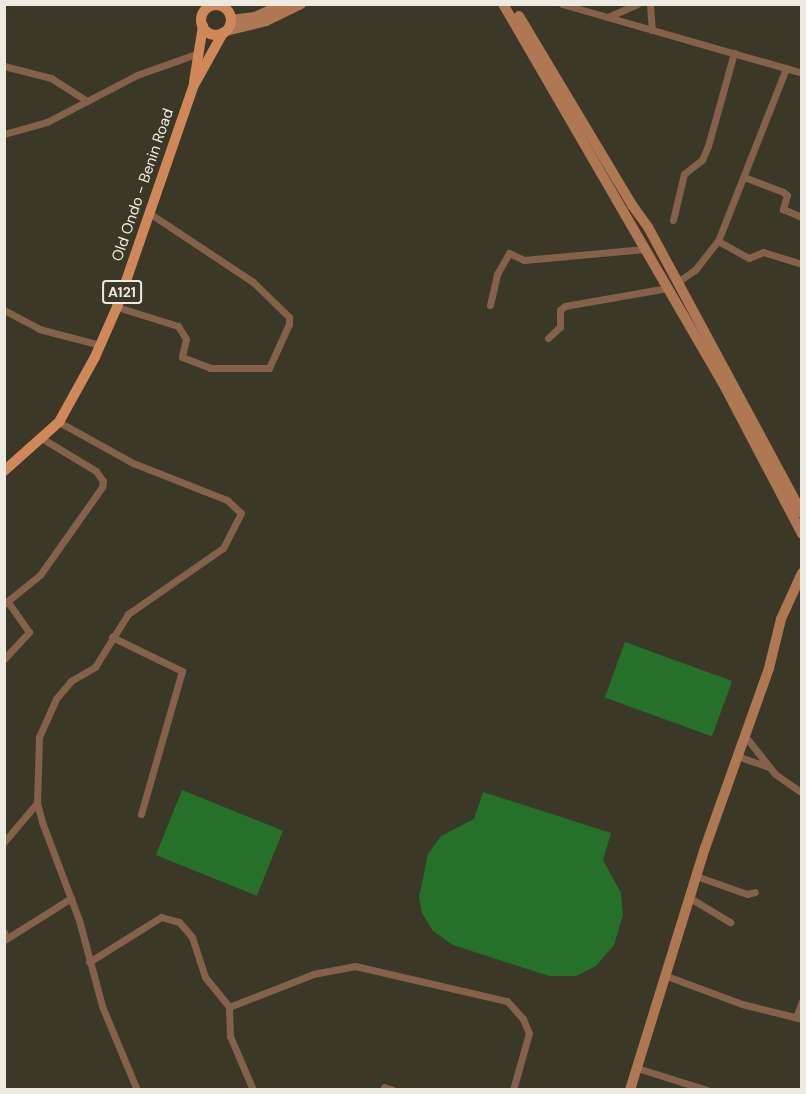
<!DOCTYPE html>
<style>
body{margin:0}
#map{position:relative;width:806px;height:1094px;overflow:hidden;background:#3b3828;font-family:"DM Sans",sans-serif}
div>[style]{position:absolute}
.green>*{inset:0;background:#25702b;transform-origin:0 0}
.street>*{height:7px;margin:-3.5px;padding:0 3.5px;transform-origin:3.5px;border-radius:3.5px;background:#85614b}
.secondary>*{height:10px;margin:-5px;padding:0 5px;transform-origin:5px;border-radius:5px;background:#af7754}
.primary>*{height:10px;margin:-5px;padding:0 5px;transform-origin:5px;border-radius:5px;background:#d08859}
.primary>.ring{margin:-5px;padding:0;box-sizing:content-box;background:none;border:10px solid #d08859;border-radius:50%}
span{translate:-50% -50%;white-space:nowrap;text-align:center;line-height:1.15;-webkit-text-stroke:4.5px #3b3828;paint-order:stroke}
.shield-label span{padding:2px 4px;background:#3b3828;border:2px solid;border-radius:4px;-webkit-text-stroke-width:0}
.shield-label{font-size:14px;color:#edebe1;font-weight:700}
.street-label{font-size:15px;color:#edebe1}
.frame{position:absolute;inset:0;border:6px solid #edebe1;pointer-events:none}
</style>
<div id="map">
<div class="green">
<div style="left:625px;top:642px;width:114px;height:59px;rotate:20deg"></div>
<div style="left:182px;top:790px;width:109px;height:70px;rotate:22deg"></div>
<div style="clip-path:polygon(483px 792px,611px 833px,603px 860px,621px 893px,623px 915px,614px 945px,596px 966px,576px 976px,549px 976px,453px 945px,433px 931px,422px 913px,419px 897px,428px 854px,441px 836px,474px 819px)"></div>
</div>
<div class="street">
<div style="left:562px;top:4px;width:250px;rotate:16deg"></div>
<div style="left:650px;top:4px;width:26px;rotate:86deg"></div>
<div style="left:608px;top:17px;width:32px;rotate:-24deg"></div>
<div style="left:4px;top:66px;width:49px;rotate:14.3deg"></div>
<div style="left:51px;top:78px;width:43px;rotate:32.6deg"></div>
<div style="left:4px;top:134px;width:45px;rotate:-15.6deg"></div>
<div style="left:47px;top:122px;width:102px;rotate:-27.6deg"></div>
<div style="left:137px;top:75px;width:63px;rotate:-19.6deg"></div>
<div style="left:744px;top:177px;width:42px;rotate:21deg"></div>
<div style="left:783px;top:192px;width:5px;rotate:37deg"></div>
<div style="left:787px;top:195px;width:15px;rotate:106deg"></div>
<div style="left:783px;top:209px;width:21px;rotate:23deg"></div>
<div style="left:673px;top:220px;width:47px;rotate:-76.6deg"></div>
<div style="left:684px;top:174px;width:23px;rotate:-38deg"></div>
<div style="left:702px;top:160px;width:15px;rotate:-67deg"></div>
<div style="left:708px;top:146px;width:97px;rotate:-74.4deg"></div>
<div style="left:718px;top:241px;width:35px;rotate:29deg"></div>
<div style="left:749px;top:258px;width:15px;rotate:-23deg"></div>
<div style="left:763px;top:252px;width:41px;rotate:17.1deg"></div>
<div style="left:679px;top:281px;width:19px;rotate:-35deg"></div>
<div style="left:695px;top:270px;width:37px;rotate:-52deg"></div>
<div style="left:718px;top:241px;width:186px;rotate:-68.5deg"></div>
<div style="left:490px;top:305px;width:32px;rotate:-77deg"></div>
<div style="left:497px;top:274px;width:24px;rotate:-60deg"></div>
<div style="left:509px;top:253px;width:17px;rotate:25deg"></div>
<div style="left:524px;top:260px;width:121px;rotate:-5.2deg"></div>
<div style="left:117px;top:307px;width:64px;rotate:17.3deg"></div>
<div style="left:178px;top:326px;width:15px;rotate:58deg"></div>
<div style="left:186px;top:339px;width:18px;rotate:103deg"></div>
<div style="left:182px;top:357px;width:30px;rotate:21deg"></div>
<div style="left:210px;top:368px;width:59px"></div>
<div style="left:269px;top:368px;width:48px;rotate:-65.6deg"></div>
<div style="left:289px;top:324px;width:7px;rotate:-90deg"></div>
<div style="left:289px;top:317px;width:50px;rotate:-135.8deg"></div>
<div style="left:253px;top:282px;width:125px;rotate:-146.4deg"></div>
<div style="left:4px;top:310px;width:40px;rotate:28deg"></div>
<div style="left:39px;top:329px;width:63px;rotate:14.7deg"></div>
<div style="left:548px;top:338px;width:16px;rotate:-43deg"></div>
<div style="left:560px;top:327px;width:17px;rotate:-90deg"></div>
<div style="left:560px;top:310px;width:6px;rotate:-39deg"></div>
<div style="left:565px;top:306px;width:104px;rotate:-10deg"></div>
<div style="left:59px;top:422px;width:85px;rotate:29deg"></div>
<div style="left:133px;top:463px;width:101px;rotate:21.5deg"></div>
<div style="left:227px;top:500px;width:19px;rotate:43deg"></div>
<div style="left:241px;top:513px;width:39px;rotate:117deg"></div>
<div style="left:223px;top:548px;width:116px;rotate:145.2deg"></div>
<div style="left:128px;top:614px;width:62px;rotate:121.9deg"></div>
<div style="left:95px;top:667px;width:28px;rotate:150deg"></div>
<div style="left:71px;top:681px;width:23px;rotate:130deg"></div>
<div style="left:56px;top:699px;width:42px;rotate:114.1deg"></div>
<div style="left:39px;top:737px;width:66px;rotate:91.7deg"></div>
<div style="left:37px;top:803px;width:20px;rotate:75deg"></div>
<div style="left:42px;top:822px;width:105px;rotate:69.3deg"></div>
<div style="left:79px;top:920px;width:89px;rotate:75deg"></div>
<div style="left:102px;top:1006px;width:91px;rotate:67.4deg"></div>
<div style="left:4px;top:604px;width:46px;rotate:-38.9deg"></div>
<div style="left:40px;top:575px;width:108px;rotate:-54.8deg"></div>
<div style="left:102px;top:487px;width:6px;rotate:-81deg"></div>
<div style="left:103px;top:481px;width:12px;rotate:-125deg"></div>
<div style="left:96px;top:471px;width:62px;rotate:-148.9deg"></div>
<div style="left:112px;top:637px;width:78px;rotate:25.9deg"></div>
<div style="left:182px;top:671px;width:149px;rotate:106deg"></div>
<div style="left:4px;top:659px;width:37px;rotate:-47deg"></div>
<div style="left:29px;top:632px;width:37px;rotate:-125deg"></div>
<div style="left:745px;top:736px;width:48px;rotate:51.7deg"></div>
<div style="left:775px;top:774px;width:33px;rotate:35deg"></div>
<div style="left:737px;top:756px;width:34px;rotate:19deg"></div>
<div style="left:4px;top:842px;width:51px;rotate:-49.8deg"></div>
<div style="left:696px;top:876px;width:54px;rotate:19.4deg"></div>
<div style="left:747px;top:894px;width:8px;rotate:-14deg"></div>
<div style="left:690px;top:898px;width:47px;rotate:31deg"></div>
<div style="left:4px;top:932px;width:7px;rotate:74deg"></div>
<div style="left:6px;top:939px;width:77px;rotate:-32.2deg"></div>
<div style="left:89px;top:962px;width:85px;rotate:-32deg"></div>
<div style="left:161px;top:917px;width:19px;rotate:16deg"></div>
<div style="left:179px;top:922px;width:20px;rotate:49deg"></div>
<div style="left:192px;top:937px;width:42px;rotate:72deg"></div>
<div style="left:205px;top:977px;width:38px;rotate:51deg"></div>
<div style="left:229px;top:1007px;width:90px;rotate:-21.4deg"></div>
<div style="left:313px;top:974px;width:43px;rotate:-10.8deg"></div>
<div style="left:355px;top:966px;width:156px;rotate:13deg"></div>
<div style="left:507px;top:1001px;width:24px;rotate:48deg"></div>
<div style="left:523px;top:1019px;width:15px;rotate:67deg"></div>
<div style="left:529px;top:1033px;width:59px;rotate:105.7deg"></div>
<div style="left:664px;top:975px;width:83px;rotate:20.4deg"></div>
<div style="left:742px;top:1004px;width:62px;rotate:14deg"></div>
<div style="left:229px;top:1007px;width:29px;rotate:88deg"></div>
<div style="left:230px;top:1036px;width:59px;rotate:66.9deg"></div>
<div style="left:796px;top:1017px;width:17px;rotate:-69deg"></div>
<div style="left:637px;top:1068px;width:73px;rotate:17.4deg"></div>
<div style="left:384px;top:1087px;width:9px;rotate:18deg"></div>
</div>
<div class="secondary">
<div style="left:503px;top:4px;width:445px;rotate:59.9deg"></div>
<div style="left:726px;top:389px;width:164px;rotate:62.3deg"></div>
<div style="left:519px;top:16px;width:220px;rotate:59.1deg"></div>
<div style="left:632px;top:205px;width:27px;rotate:54deg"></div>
<div style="left:648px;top:227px;width:325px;rotate:61.7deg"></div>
<div style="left:231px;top:20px;width:24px;rotate:-7deg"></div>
<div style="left:255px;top:17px;width:31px;rotate:-25deg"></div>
<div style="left:226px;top:31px;width:41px;rotate:-14deg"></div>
<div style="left:266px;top:21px;width:39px;rotate:-26deg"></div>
<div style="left:630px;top:1090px;width:253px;rotate:-72.8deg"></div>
<div style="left:705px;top:848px;width:191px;rotate:-70.4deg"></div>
<div style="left:769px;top:668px;width:50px;rotate:-76.2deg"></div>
<div style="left:781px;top:619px;width:51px;rotate:-65.5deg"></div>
</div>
<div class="primary">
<div class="ring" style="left:201px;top:5px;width:20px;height:20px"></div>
<div style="left:194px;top:82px;width:57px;rotate:-80.9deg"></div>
<div style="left:4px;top:471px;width:74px;rotate:-41.7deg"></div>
<div style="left:59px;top:422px;width:74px;rotate:-61deg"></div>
<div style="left:95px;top:357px;width:55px;rotate:-66.3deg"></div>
<div style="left:117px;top:307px;width:235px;rotate:-70.9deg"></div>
<div style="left:194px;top:85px;width:60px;rotate:-60.9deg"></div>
</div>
<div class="shield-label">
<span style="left:122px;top:292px">A121</span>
</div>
<div class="street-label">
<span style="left:143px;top:185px;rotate:-71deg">Old Ondo - Benin Road</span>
</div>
<div class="frame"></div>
</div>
